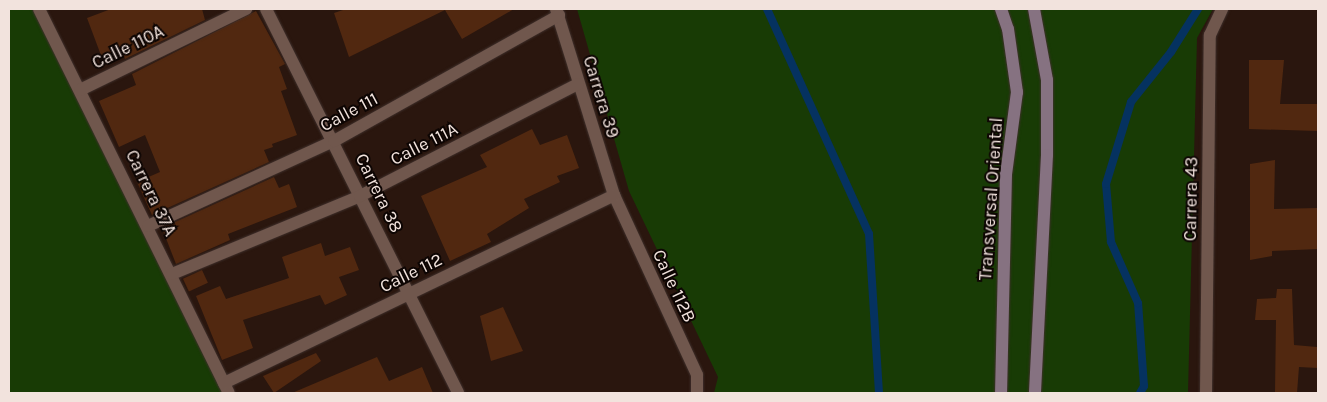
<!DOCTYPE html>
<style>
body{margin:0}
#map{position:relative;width:1327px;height:402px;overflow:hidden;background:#2a160e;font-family:Karla,sans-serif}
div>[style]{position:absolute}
.green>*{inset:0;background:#183b05}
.stream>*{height:8px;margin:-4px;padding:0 4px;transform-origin:4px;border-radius:4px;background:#053260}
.building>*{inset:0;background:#512810;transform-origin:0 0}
.roads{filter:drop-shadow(0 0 1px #3f302c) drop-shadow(0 0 1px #3f302c)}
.street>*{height:12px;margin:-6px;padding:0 6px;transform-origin:6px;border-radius:6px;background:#70574d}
.secondary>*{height:12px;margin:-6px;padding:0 6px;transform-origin:6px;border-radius:6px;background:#867281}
span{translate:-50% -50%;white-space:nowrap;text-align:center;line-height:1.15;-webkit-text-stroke:4px #0d0503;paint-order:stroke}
.street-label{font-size:18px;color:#f2e3dd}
.frame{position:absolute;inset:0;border:10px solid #f2e3dd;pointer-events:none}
</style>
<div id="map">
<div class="green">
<div style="clip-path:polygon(9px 9px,34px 9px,225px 393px,9px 393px)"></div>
<div style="clip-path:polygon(577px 9px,1213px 9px,1197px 38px,1188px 393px,714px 393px,718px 377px,629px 191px)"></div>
</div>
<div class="stream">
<div style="left:767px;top:9px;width:247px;rotate:65.6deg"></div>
<div style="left:869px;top:234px;width:159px;rotate:86.4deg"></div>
<div style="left:1140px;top:393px;width:8px;rotate:-60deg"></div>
<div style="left:1144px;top:386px;width:83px;rotate:-94.1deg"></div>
<div style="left:1138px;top:303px;width:67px;rotate:-113.9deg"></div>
<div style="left:1111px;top:242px;width:58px;rotate:-94.9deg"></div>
<div style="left:1106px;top:184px;width:86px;rotate:-73deg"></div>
<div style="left:1131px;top:102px;width:64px;rotate:-51.3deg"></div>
<div style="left:1171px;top:52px;width:51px;rotate:-57.9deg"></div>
</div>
<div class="building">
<div style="clip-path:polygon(111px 9px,202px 9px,205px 20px,125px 59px,121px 51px,102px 58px,87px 18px)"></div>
<div style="clip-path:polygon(346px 9px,514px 9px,462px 39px,445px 10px,349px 57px,334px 13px)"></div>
<div style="clip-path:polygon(256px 11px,285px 64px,279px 67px,287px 89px,281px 91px,297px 135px,272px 144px,273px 147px,264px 150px,269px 162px,152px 215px,137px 182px,160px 172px,145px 135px,119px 147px,99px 101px,136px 85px,132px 74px)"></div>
<div style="clip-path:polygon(1249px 60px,1284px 60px,1280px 104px,1318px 104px,1318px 131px,1249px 129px)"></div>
<div style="clip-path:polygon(532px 129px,540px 145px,567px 135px,579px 168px,557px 176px,560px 182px,524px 199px,529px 208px,487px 234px,491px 242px,450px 261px,421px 196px,487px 167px,480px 155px)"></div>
<div style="clip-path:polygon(1275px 160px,1274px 209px,1318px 208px,1318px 249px,1272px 251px,1272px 256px,1250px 260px,1250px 164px)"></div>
<div style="clip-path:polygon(274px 177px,279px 188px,289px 184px,297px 207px,228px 234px,230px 240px,176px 264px,162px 228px)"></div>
<div style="clip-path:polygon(321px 243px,325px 256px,350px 247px,359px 270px,339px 277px,347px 295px,325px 305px,320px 295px,243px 320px,253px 348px,222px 360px,196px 296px,220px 286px,226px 299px,289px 278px,282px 257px)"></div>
<div style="left:202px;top:270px;width:14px;height:21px;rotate:65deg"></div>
<div style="clip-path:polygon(1277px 289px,1292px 289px,1294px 345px,1317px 347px,1318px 368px,1299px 367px,1297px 393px,1275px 392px,1276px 320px,1255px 320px,1257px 299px,1276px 298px)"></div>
<div style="clip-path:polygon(503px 307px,523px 351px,491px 361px,480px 316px)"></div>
<div style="clip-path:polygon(316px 353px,321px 361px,274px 393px,263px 376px)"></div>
<div style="clip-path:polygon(377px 357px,389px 381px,422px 367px,433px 393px,292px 393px)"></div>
</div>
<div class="roads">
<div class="street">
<div style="left:39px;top:9px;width:428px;rotate:63.7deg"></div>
<div style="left:266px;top:9px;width:429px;rotate:63.4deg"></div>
<div style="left:556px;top:9px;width:195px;rotate:72.7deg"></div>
<div style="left:614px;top:195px;width:198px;rotate:65.2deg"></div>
<div style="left:697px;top:375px;width:18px;rotate:90deg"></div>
<div style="left:80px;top:90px;width:185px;rotate:-26deg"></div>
<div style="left:148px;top:226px;width:205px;rotate:-24.6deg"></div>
<div style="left:334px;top:141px;width:258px;rotate:-29.2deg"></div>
<div style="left:172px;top:274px;width:204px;rotate:-22.5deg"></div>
<div style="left:360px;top:196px;width:245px;rotate:-27.2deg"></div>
<div style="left:224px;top:383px;width:433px;rotate:-25.7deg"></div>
<div style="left:1206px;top:393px;width:358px;rotate:-89.4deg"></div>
<div style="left:1210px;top:35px;width:29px;rotate:-65deg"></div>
</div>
<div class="secondary">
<div style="left:1001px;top:9px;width:21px;rotate:71deg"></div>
<div style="left:1008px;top:29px;width:64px;rotate:81.9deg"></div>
<div style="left:1017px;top:92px;width:83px;rotate:97.6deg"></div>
<div style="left:1006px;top:174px;width:219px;rotate:91.3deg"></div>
<div style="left:1034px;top:9px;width:72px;rotate:79.6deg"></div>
<div style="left:1047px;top:80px;width:75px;rotate:90deg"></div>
<div style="left:1047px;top:155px;width:238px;rotate:92.9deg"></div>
</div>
</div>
<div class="street-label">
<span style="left:128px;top:47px;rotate:-26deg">Calle 110A</span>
<span style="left:601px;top:97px;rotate:73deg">Carrera 39</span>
<span style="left:349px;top:112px;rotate:-28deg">Calle 111</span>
<span style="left:424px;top:144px;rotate:-27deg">Calle 111A</span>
<span style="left:151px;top:193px;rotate:64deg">Carrera 37A</span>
<span style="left:379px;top:193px;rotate:64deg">Carrera 38</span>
<span style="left:991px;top:199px;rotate:-86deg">Transversal Oriental</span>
<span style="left:1191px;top:199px;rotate:-89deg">Carrera 43</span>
<span style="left:411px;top:273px;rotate:-26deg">Calle 112</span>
<span style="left:674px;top:286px;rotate:65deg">Calle 112B</span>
</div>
<div class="frame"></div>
</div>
